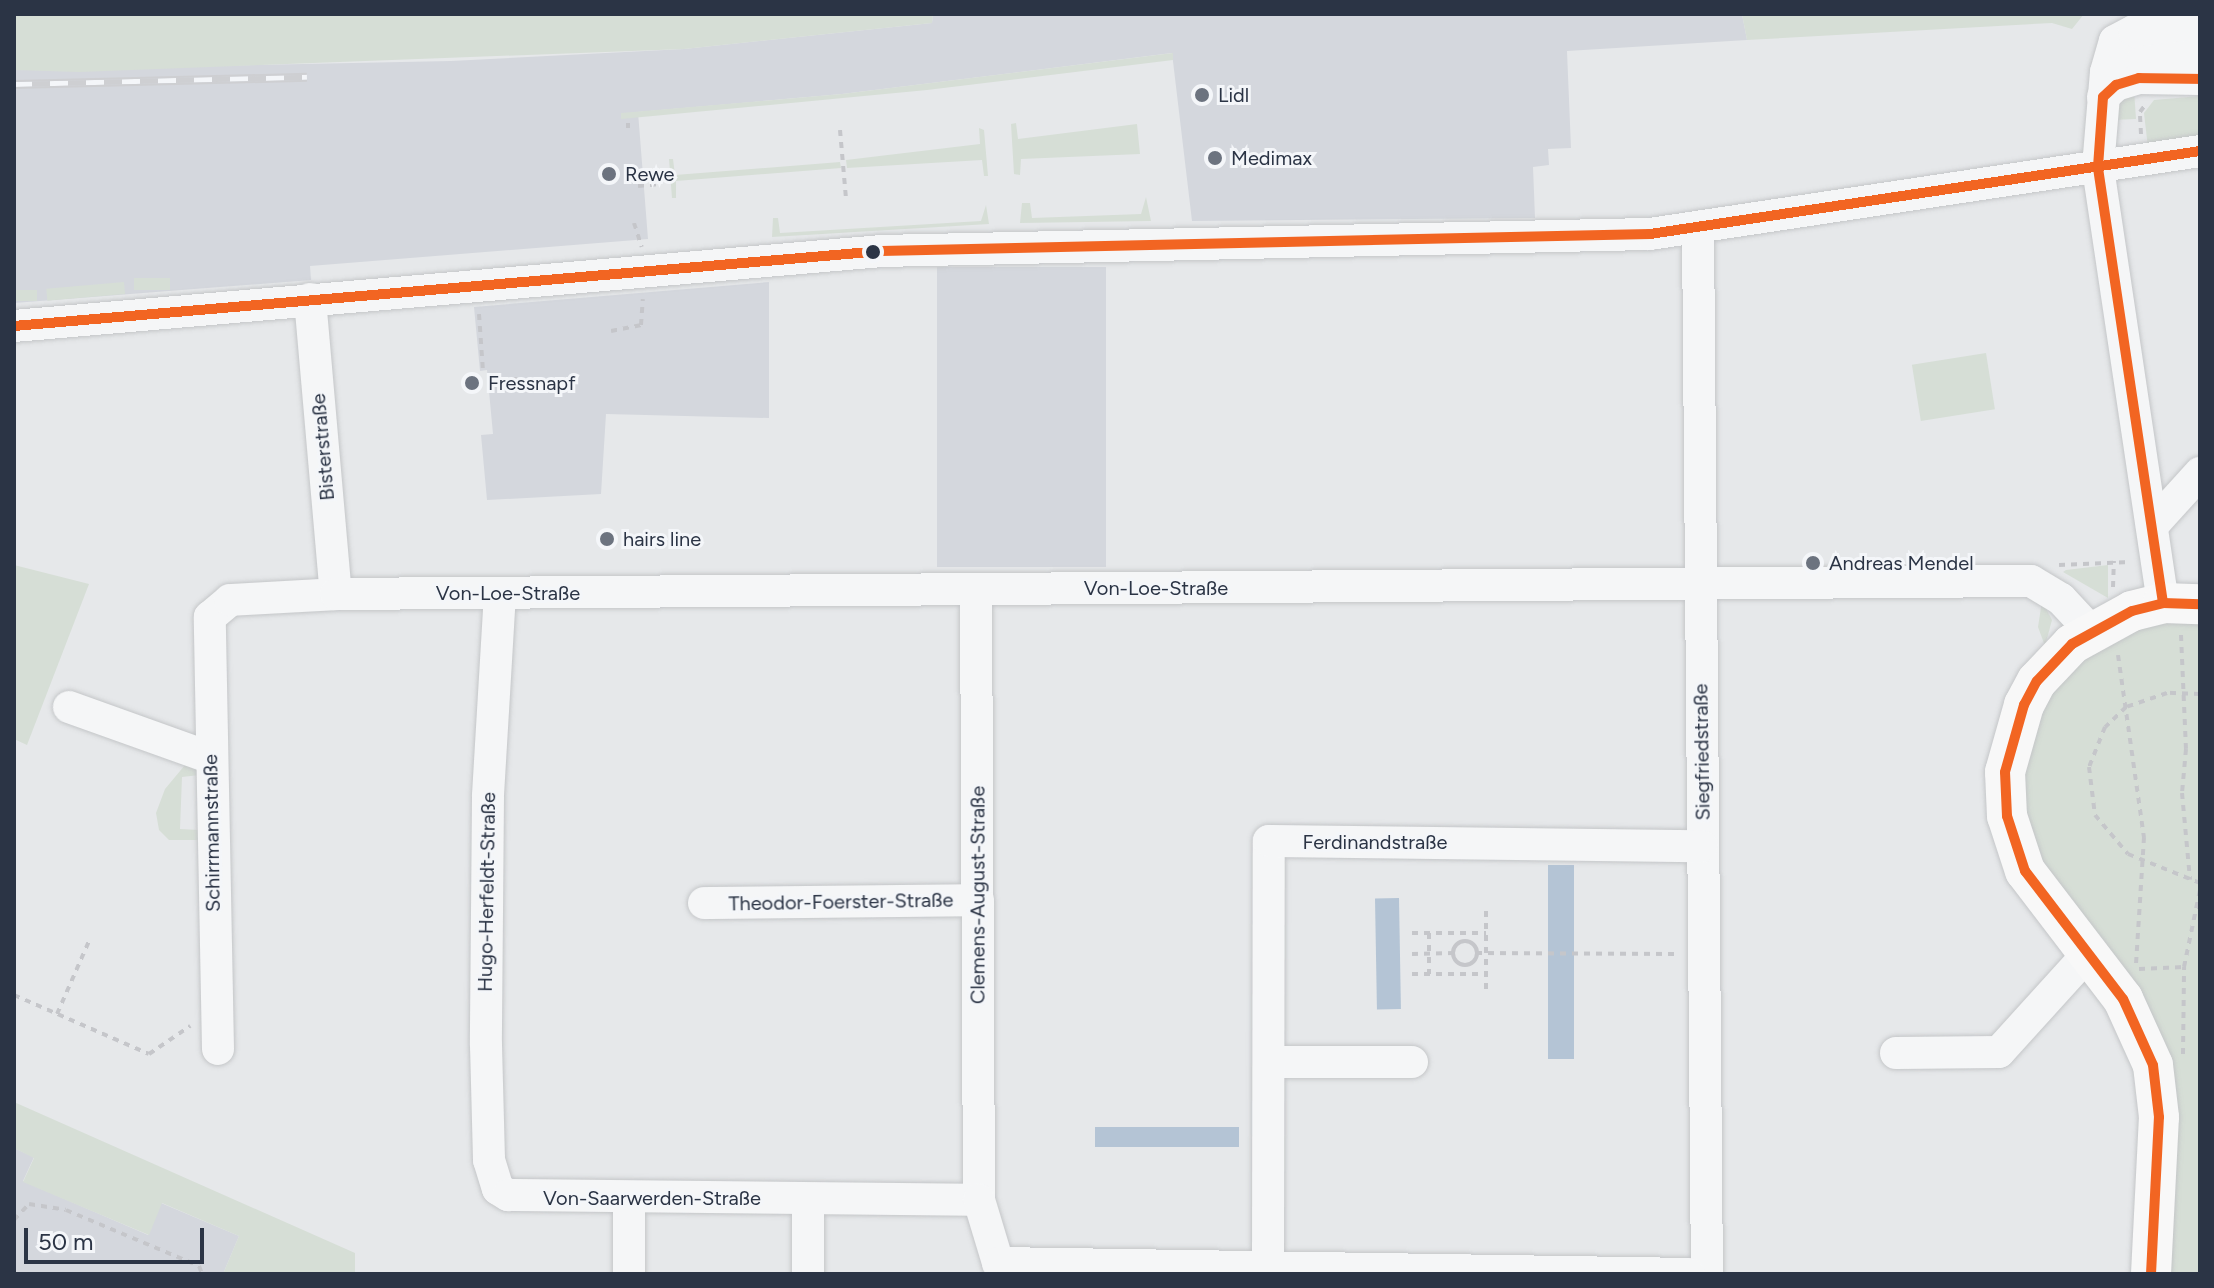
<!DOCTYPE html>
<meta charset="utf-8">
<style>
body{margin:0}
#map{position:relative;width:2214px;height:1288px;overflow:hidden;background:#e6e8ea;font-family:Figtree,sans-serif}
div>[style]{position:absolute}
.built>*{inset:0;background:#d4d7dd;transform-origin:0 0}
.green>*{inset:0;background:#d6ded6;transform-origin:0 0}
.water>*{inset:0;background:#b4c4d5;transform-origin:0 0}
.path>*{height:4px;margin-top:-2px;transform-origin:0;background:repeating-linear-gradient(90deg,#c5c6ca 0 6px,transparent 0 12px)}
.path>.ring{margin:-2px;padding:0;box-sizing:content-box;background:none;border:4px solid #c5c6ca;border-radius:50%}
.roads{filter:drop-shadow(0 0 2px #c4c6c8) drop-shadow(0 0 2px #c4c6c8)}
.minor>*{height:32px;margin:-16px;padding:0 16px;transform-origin:16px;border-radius:16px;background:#f5f6f7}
.major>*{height:40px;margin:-20px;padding:0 20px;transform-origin:20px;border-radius:20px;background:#f8f8f8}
.rail>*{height:9px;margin-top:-4.5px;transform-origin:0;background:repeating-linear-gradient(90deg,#f4f6f9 0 18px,#cecfd2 0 36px);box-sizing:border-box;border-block:2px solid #cecfd2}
.bus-1>*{height:10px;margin:-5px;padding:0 5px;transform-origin:5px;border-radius:5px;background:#f26522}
.dots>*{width:22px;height:22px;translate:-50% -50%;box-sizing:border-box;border:4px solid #f4f6f9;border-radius:50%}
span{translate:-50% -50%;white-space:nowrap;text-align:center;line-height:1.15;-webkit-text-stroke:6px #f4f6f9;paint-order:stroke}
.poi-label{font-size:20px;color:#2b3445}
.left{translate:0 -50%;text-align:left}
.street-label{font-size:20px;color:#2b3445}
.frame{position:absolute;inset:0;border:16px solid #2b3445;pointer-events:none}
.scale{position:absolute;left:24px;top:1228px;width:180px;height:36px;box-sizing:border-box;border:4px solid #2b3445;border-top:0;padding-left:10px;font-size:24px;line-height:28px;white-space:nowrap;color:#2b3445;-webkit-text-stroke:6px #f4f6f9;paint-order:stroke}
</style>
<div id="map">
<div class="built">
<div style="clip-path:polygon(933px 14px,1742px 14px,1747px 40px,1567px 51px,1571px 148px,1548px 149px,1549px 165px,1533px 167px,1535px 218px,1192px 221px,1172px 53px,842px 94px,638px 112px,648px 239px,310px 266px,311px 280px,14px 303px,14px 70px,451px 61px,684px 49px,932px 23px)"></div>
<div style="left:1106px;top:267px;width:300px;height:169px;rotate:90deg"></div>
<div style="clip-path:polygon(769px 282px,769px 418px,606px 414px,601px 494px,487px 500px,481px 435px,493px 434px,487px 370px,480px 371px,474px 307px)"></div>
<div style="clip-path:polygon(14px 1148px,34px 1157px,23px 1181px,148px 1235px,161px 1203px,239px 1236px,223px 1274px,14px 1274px)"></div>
</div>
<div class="green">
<div style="clip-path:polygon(14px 14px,933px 14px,932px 23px,684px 49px,79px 72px,14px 70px)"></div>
<div style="clip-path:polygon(1742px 14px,2084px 14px,2072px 29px,2052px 23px,1747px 40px)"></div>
<div style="clip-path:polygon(1173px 53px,1173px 60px,927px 90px,621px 119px,621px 113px,842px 94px)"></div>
<div style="clip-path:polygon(2134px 90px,2136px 119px,2113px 120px,2115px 108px)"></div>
<div style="clip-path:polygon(2200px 96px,2200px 139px,2148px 148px,2144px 113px,2154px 100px)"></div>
<div style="clip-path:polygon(1016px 123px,1018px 139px,1137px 124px,1140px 154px,1021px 159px,1020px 175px,1014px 174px,1011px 124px)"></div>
<div style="clip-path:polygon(979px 128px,984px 130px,988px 176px,984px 176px,982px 160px,847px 168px,846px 160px,980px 144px)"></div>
<div style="clip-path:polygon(669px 159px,673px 159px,675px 175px,840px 162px,841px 168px,676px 181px,676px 198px,672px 198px)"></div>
<div style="clip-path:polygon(1146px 197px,1151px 221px,1020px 223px,1022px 203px,1030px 203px,1032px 218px,1141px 214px)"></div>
<div style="clip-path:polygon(986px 205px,989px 224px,772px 237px,773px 218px,778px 218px,780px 233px,981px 221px)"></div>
<div style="left:170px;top:278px;width:12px;height:36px;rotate:90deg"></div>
<div style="left:124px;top:282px;width:12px;height:78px;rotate:85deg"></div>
<div style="left:37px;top:290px;width:11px;height:23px;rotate:90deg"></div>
<div style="left:1986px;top:353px;width:57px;height:75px;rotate:81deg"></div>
<div style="clip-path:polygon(14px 565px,89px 584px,27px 745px,14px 739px)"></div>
<div style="clip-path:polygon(2108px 565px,2108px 598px,2063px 572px,2066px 570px)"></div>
<div style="clip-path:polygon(2042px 601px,2052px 620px,2045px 646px,2038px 627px)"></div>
<div style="clip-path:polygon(2200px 618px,2200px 1274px,2162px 1274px,2170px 1132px,2026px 834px,2022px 752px,2061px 674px,2123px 629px)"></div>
<div style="clip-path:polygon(199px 764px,199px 775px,182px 777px,180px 829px,199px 830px,199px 840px,169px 840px,159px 830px,156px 813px,165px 789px,185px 765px)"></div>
<div style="clip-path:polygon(14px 1102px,355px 1253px,355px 1274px,223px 1274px,239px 1236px,162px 1203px,149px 1235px,23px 1182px,34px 1158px,14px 1148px)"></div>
</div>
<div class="water">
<div style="left:1548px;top:865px;width:26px;height:194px"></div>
<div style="left:1399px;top:898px;width:111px;height:24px;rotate:89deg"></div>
<div style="left:1095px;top:1127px;width:144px;height:20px"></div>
</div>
<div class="path">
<div style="left:628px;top:123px;width:5px;rotate:90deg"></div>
<div style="left:840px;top:130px;width:69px;rotate:85deg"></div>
<div style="left:2141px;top:134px;width:22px;rotate:-93deg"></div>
<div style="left:2140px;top:112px;width:9px;rotate:-54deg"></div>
<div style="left:638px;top:186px;width:22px;rotate:-5deg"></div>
<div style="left:634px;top:223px;width:25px;rotate:72deg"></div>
<div style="left:479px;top:314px;width:57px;rotate:86deg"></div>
<div style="left:611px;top:331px;width:31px;rotate:-11deg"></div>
<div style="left:641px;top:325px;width:26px;rotate:-86deg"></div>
<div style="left:488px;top:382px;width:29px;rotate:-6deg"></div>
<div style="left:2059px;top:565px;width:71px;rotate:-2.4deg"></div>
<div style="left:2113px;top:587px;width:26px;rotate:-88deg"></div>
<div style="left:2181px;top:635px;width:114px;rotate:87.5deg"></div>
<div style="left:2186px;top:749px;width:44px;rotate:95.2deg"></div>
<div style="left:2182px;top:793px;width:87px;rotate:84.7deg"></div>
<div style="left:2118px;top:655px;width:184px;rotate:81.9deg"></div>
<div style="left:2144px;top:837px;width:127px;rotate:93.6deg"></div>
<div style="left:2200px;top:694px;width:33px;rotate:-178deg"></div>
<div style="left:2167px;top:693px;width:43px;rotate:161.1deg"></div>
<div style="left:2126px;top:707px;width:29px;rotate:136deg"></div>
<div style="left:2105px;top:727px;width:43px;rotate:111.8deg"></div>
<div style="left:2089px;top:767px;width:48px;rotate:82.9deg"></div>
<div style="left:2095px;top:815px;width:51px;rotate:49.8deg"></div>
<div style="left:2128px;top:854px;width:78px;rotate:21.9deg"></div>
<div style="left:1486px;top:911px;width:84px;rotate:90deg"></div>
<div style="left:1412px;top:933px;width:74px"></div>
<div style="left:1429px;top:933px;width:41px;rotate:90deg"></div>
<div class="ring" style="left:1453px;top:941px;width:20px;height:20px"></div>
<div style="left:1476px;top:953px;width:201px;rotate:0.3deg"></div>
<div style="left:1412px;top:954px;width:42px;rotate:-1.4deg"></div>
<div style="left:2139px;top:969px;width:45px;rotate:-2.5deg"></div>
<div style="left:1412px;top:974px;width:73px"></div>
<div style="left:14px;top:995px;width:147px;rotate:23.6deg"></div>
<div style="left:149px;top:1054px;width:50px;rotate:-34.3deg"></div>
<div style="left:57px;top:1014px;width:82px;rotate:-66.3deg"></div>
<div style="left:2183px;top:1054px;width:87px;rotate:-89.3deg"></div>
<div style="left:2184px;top:967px;width:79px;rotate:-78.3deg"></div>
<div style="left:14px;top:1220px;width:22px;rotate:-47deg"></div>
<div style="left:29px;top:1204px;width:37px;rotate:9deg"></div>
<div style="left:66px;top:1210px;width:144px;rotate:22.8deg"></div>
<div style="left:199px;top:1266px;width:9px;rotate:69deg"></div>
</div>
<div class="roads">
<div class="minor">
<div style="left:2110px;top:66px;width:21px;rotate:-29deg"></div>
<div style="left:2128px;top:56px;width:72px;rotate:-3.2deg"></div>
<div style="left:2103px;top:97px;width:18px;rotate:-43deg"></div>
<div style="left:2116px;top:85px;width:24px;rotate:-17deg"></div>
<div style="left:2139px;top:78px;width:61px;rotate:0.9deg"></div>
<div style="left:1698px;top:229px;width:1045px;rotate:89.51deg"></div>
<div style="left:310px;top:299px;width:296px;rotate:85deg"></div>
<div style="left:14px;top:326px;width:870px;rotate:-4.94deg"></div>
<div style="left:881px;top:251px;width:769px;rotate:-1.27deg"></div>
<div style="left:1650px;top:234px;width:556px;rotate:-8.58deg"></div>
<div style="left:2152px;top:526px;width:72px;rotate:-47.8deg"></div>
<div style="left:976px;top:590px;width:610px;rotate:89.72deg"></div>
<div style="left:500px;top:593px;width:204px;rotate:93.4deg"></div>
<div style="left:488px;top:797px;width:248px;rotate:90.5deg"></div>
<div style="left:486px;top:1045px;width:115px;rotate:88.5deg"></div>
<div style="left:489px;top:1160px;width:30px;rotate:73deg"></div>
<div style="left:498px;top:1189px;width:12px;rotate:31deg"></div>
<div style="left:508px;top:1195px;width:471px;rotate:0.6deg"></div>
<div style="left:979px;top:1200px;width:66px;rotate:73.2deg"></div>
<div style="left:998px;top:1263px;width:691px;rotate:0.91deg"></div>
<div style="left:2163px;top:603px;width:441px;rotate:-98.5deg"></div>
<div style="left:2098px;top:167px;width:95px;rotate:-85.2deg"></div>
<div style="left:2106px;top:72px;width:32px;rotate:-74deg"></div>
<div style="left:2115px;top:41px;width:21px;rotate:-28deg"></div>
<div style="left:2134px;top:31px;width:66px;rotate:-6.9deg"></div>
<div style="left:69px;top:707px;width:139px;rotate:19.7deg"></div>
<div style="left:704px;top:903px;width:274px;rotate:-0.6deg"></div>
<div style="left:218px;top:1049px;width:432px;rotate:-91.1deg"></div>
<div style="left:210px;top:617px;width:26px;rotate:-40deg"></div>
<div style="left:230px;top:600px;width:106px;rotate:-3.2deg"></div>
<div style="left:336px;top:594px;width:1695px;rotate:-0.44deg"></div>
<div style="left:2031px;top:581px;width:35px;rotate:31deg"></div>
<div style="left:2061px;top:599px;width:42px;rotate:46.9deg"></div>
<div style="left:1896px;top:1053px;width:103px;rotate:-0.6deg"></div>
<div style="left:1999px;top:1052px;width:132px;rotate:-47.8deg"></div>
<div style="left:1269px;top:1062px;width:143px"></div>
<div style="left:629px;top:1198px;width:76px;rotate:90deg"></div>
<div style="left:1268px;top:1268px;width:427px;rotate:-89.9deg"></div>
<div style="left:1269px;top:841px;width:433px;rotate:0.7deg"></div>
<div style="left:808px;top:1274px;width:75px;rotate:-90deg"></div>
</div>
<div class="major">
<div style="left:2151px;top:1274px;width:157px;rotate:-87.1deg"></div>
<div style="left:2159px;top:1117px;width:52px;rotate:-96.6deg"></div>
<div style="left:2153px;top:1065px;width:72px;rotate:-114.4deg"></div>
<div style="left:2123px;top:999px;width:161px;rotate:-127.4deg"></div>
<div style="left:2025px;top:871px;width:58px;rotate:-108.1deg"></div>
<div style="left:2007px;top:816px;width:44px;rotate:-92.6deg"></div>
<div style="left:2005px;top:772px;width:70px;rotate:-74.2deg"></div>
<div style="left:2024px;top:705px;width:27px;rotate:-62deg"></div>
<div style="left:2037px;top:681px;width:51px;rotate:-46.6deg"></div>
<div style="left:2072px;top:644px;width:68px;rotate:-28.8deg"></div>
<div style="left:2132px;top:611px;width:32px;rotate:-14deg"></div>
<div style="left:2163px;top:603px;width:37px;rotate:2deg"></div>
</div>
</div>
<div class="rail">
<div style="left:14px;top:84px;width:293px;rotate:-1.4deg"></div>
</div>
<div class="bus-1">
<div style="left:14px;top:326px;width:870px;rotate:-4.94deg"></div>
<div style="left:881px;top:251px;width:769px;rotate:-1.27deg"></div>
<div style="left:1650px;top:234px;width:556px;rotate:-8.58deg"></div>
<div style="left:2163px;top:603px;width:441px;rotate:-98.5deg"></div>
<div style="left:2098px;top:167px;width:70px;rotate:-85.9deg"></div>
<div style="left:2103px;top:97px;width:18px;rotate:-43deg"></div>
<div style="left:2116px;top:85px;width:24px;rotate:-17deg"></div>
<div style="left:2139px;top:78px;width:61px;rotate:0.9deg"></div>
<div style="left:2151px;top:1274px;width:157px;rotate:-87.1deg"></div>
<div style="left:2159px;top:1117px;width:52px;rotate:-96.6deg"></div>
<div style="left:2153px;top:1065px;width:72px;rotate:-114.4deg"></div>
<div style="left:2123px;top:999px;width:161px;rotate:-127.4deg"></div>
<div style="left:2025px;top:871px;width:58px;rotate:-108.1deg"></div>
<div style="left:2007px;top:816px;width:44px;rotate:-92.6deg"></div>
<div style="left:2005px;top:772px;width:70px;rotate:-74.2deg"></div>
<div style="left:2024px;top:705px;width:27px;rotate:-62deg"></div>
<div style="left:2037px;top:681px;width:51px;rotate:-46.6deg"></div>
<div style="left:2072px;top:644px;width:68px;rotate:-28.8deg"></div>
<div style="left:2132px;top:611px;width:32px;rotate:-14deg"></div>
<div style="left:2163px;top:603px;width:37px;rotate:2deg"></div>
</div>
<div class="dots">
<div style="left:1202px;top:95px;background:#6c737f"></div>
<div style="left:1215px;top:158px;background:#6c737f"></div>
<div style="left:609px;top:174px;background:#6c737f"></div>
<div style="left:873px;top:252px;background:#2b3445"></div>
<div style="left:472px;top:383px;background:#6c737f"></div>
<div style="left:607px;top:539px;background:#6c737f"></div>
<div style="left:1813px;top:563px;background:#6c737f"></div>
</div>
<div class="poi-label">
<span class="left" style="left:1218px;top:95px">Lidl</span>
<span class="left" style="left:1231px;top:158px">Medimax</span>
<span class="left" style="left:625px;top:174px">Rewe</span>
<span class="left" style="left:488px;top:383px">Fressnapf</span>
<span class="left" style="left:623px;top:539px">hairs line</span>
<span class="left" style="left:1829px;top:563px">Andreas Mendel</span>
</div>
<div class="street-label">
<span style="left:323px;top:447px;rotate:-95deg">Bisterstraße</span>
<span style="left:1156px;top:588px">Von-Loe-Straße</span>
<span style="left:508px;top:593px">Von-Loe-Straße</span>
<span style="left:1702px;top:752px;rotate:-91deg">Siegfriedstraße</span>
<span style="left:212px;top:833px;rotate:-91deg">Schirrmannstraße</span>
<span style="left:1375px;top:842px">Ferdinandstraße</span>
<span style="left:487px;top:892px;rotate:-89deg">Hugo-Herfeldt-Straße</span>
<span style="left:978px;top:895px;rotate:-90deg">Clemens-August-Straße</span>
<span style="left:841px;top:902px;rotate:-1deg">Theodor-Foerster-Straße</span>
<span style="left:652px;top:1198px">Von-Saarwerden-Straße</span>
</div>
<div class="frame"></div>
<div class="scale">50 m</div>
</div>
